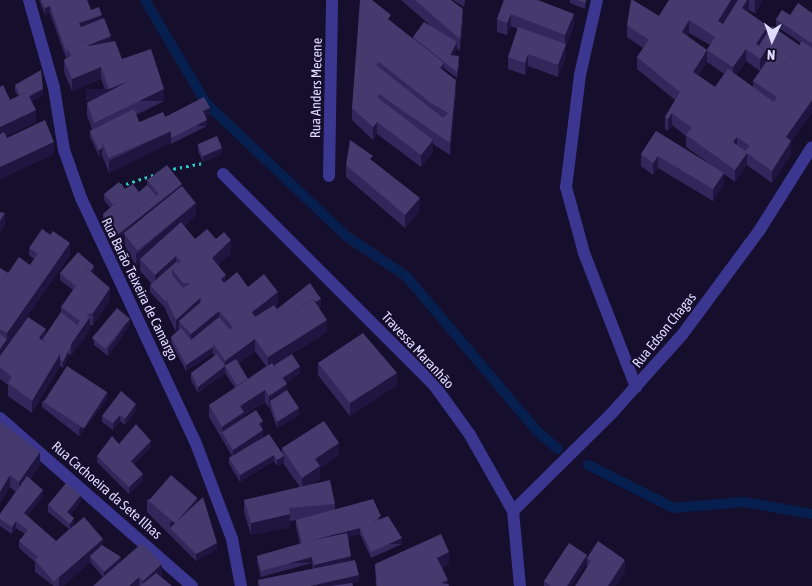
<!DOCTYPE html>
<meta charset="utf-8">
<style>
body{margin:0}
#map{position:relative;width:812px;height:586px;overflow:hidden;background:#150f2d;font-family:"Asap Condensed",sans-serif}
div>[style]{position:absolute}
.stream>*{height:10px;margin:-5px;padding:0 5px;transform-origin:5px;border-radius:5px;background:#061f4f}
.path>*{height:3px;margin-top:-1.5px;transform-origin:0;background:repeating-linear-gradient(90deg,#25c8c2 0 2.5px,transparent 0 6.5px)}
.minor>*{height:12px;margin:-6px;padding:0 6px;transform-origin:6px;border-radius:6px;background:#3b3690}
.wall>*{inset:0;background:#32275b}
.shaded-wall>*{inset:0;background:#1f1541;transform-origin:0 0}
.building>*{inset:0;background:#453a6d;transform-origin:0 0}
span{translate:-50% -50%;white-space:nowrap;text-align:center;line-height:1.15;-webkit-text-stroke:4.5px #150f2d;paint-order:stroke}
.street-label{font-size:14px;color:#dfdaff}
.north{position:absolute;left:747px;top:15px;width:50px;height:50px;-webkit-text-stroke:4px #150f2d;paint-order:stroke;rotate:183deg;font-size:14px;font-weight:700;line-height:20px;text-align:center;color:#dfdaff}
.north::after{content:'';display:block;margin:auto;width:18px;height:22px;background:#dfdaff;clip-path:polygon(50% 0,100% 100%,50% 72%,0 100%)}
</style>
<div id="map">
<div class="stream">
<div style="left:145px;top:0;width:120px;rotate:59.4deg"></div>
<div style="left:206px;top:103px;width:193px;rotate:43.5deg"></div>
<div style="left:346px;top:236px;width:72px;rotate:33.7deg"></div>
<div style="left:406px;top:276px;width:202px;rotate:49.8deg"></div>
<div style="left:536px;top:430px;width:29px;rotate:41deg"></div>
<div style="left:588px;top:465px;width:95px;rotate:26.8deg"></div>
<div style="left:673px;top:508px;width:71px;rotate:-4.8deg"></div>
<div style="left:744px;top:502px;width:69px;rotate:10deg"></div>
</div>
<div class="path">
<div style="left:167px;top:170px;width:38px;rotate:-11deg"></div>
<div style="left:120px;top:186px;width:41px;rotate:-18.4deg"></div>
</div>
<div class="minor">
<div style="left:29px;top:0;width:91px;rotate:74.1deg"></div>
<div style="left:54px;top:88px;width:63px;rotate:80.8deg"></div>
<div style="left:64px;top:150px;width:51px;rotate:70.5deg"></div>
<div style="left:81px;top:198px;width:268px;rotate:64.9deg"></div>
<div style="left:195px;top:441px;width:105px;rotate:69.3deg"></div>
<div style="left:232px;top:539px;width:48px;rotate:79.2deg"></div>
<div style="left:597px;top:0;width:77px;rotate:102.8deg"></div>
<div style="left:580px;top:75px;width:113px;rotate:97.1deg"></div>
<div style="left:566px;top:187px;width:68px;rotate:74.7deg"></div>
<div style="left:584px;top:253px;width:144px;rotate:68.8deg"></div>
<div style="left:223px;top:174px;width:298px;rotate:45deg"></div>
<div style="left:434px;top:385px;width:62px;rotate:54.2deg"></div>
<div style="left:470px;top:435px;width:87px;rotate:60.5deg"></div>
<div style="left:513px;top:511px;width:75px;rotate:84.7deg"></div>
<div style="left:329px;top:176px;width:176px;rotate:-89deg"></div>
<div style="left:0;top:418px;width:255px;rotate:41.2deg"></div>
<div style="left:513px;top:511px;width:139px;rotate:-44.7deg"></div>
<div style="left:612px;top:413px;width:105px;rotate:-48.1deg"></div>
<div style="left:682px;top:335px;width:129px;rotate:-53.5deg"></div>
<div style="left:759px;top:231px;width:99px;rotate:-57.8deg"></div>
</div>
<div class="wall">
<div style="clip-path:polygon(39px 0,87px 0,91px 10px,102px 19px,111px 42px,122px 59px,164px 101px,136px 115px,140px 124px,165px 117px,210px 115px,206px 117px,207px 126px,171px 144px,170px 143px,109px 173px,102px 155px,99px 156px,90px 137px,90px 131px,92px 129px,87px 116px,87px 103px,106px 93px,101px 79px,72px 91px,64px 72px,64px 60px,66px 58px,50px 13px,45px 15px)"></div>
<div style="clip-path:polygon(401px 0,451px 0,463px 21px,460px 51px,457px 48px,453px 55px,459px 63px,457px 78px,444px 68px,444px 70px,456px 92px,450px 155px,433px 144px,433px 152px,421px 167px,377px 134px,373px 140px,352px 120px,352px 108px,391px 22px,413px 39px,413px 37px,431px 26px)"></div>
<div style="clip-path:polygon(453px 0,465px 0,464px 7px)"></div>
<div style="clip-path:polygon(504px 0,574px 26px,566px 46px,566px 56px,558px 77px,528px 66px,525px 75px,508px 69px,508px 57px,518px 29px,511px 26px,507px 35px,497px 32px,497px 19px)"></div>
<div style="clip-path:polygon(570px 0,586px 0,585px 9px,570px 3px)"></div>
<div style="clip-path:polygon(evenodd,669px 0,763px 0,755px 13px,749px 10px,748px 12px,768px 31px,799px 45px,801px 43px,776px 26px,776px 19px,790px 15px,812px 13px,812px 112px,791px 142px,791px 154px,772px 183px,747px 165px,735px 182px,724px 174px,724px 185px,713px 201px,658px 168px,653px 175px,641px 166px,641px 154px,656px 131px,715px 168px,686px 147px,686px 136px,672px 125px,668px 131px,665px 129px,665px 117px,675px 100px,637px 69px,637px 57px,643px 48px,627px 37px,627px 25px,659px 16px,669px 0,689px 33px,710px 45px,707px 50px,707px 62px,724px 74px,715px 87px,698px 75px,707px 62px,687px 36px,689px 33px,669px 0,746px 61px,760px 71px,753px 81px,753px 87px,736px 75px,746px 61px)"></div>
<div style="clip-path:polygon(15px 85px,43px 95px,32px 101px,36px 122px,6px 136px,7px 138px,54px 154px,0 179px,0 87px,10px 100px,18px 96px,15px 91px)"></div>
<div style="clip-path:polygon(198px 144px,222px 154px,203px 162px,198px 151px)"></div>
<div style="clip-path:polygon(373px 161px,420px 210px,405px 228px,346px 177px,346px 165px)"></div>
<div style="clip-path:polygon(evenodd,147px 180px,182px 186px,196px 215px,184px 226px,195px 239px,216px 239px,231px 253px,218px 265px,226px 281px,248px 287px,278px 304px,275px 306px,277px 309px,321px 305px,319px 307px,327px 332px,274px 365px,275px 366px,300px 373px,286px 383px,287px 390px,299px 415px,277px 428px,270px 408px,269px 408px,265px 402px,244px 415px,244px 418px,263px 427px,262px 428px,263px 437px,247px 447px,282px 453px,282px 448px,339px 455px,320px 468px,320px 478px,310px 485px,335px 504px,335px 510px,381px 519px,402px 544px,371px 558px,360px 534px,348px 537px,351px 561px,359px 582px,352px 583px,353px 586px,258px 586px,258px 580px,313px 569px,312px 563px,261px 577px,257px 562px,257px 556px,300px 544px,296px 527px,296px 520px,297px 520px,290px 521px,290px 527px,251px 535px,244px 512px,244px 500px,300px 487px,283px 463px,277px 466px,274px 461px,240px 482px,229px 464px,229px 458px,232px 456px,209px 417px,209px 405px,235px 388px,225px 373px,198px 393px,191px 380px,191px 373px,214px 356px,213px 353px,186px 371px,171px 343px,171px 337px,179px 330px,179px 329px,176px 332px,166px 311px,166px 309px,150px 292px,150px 285px,152px 284px,140px 271px,140px 262px,136px 266px,125px 246px,125px 241px,116px 248px,103px 226px,103px 214px,110px 208px,104px 200px,104px 194px,125px 189px,139px 192px,147px 185px,147px 180px,255px 351px,266px 366px,248px 379px,238px 364px,255px 351px)"></div>
<div style="clip-path:polygon(29px 248px,70px 255px,0 355px,0 268px,8px 273px,30px 265px,34px 259px,29px 255px)"></div>
<div style="clip-path:polygon(60px 273px,94px 273px,93px 274px,110px 300px,93px 325px,90px 325px,90px 330px,71px 356px,70px 354px,63px 368px,60px 366px,32px 413px,8px 396px,8px 385px,0 379px,0 356px,46px 335px,61px 312px,61px 307px,73px 290px,60px 280px)"></div>
<div style="clip-path:polygon(130px 325px,108px 356px,94px 345px,94px 339px)"></div>
<div style="clip-path:polygon(318px 363px,397px 385px,350px 416px,318px 375px)"></div>
<div style="clip-path:polygon(107px 399px,79px 436px,42px 407px,42px 401px)"></div>
<div style="clip-path:polygon(136px 410px,125px 425px,120px 421px,113px 430px,102px 422px,102px 416px)"></div>
<div style="clip-path:polygon(0 421px,40px 464px,30px 479px,43px 497px,27px 516px,56px 541px,69px 529px,48px 512px,48px 505px,81px 501px,70px 515px,74px 524px,73px 526px,103px 546px,121px 562px,162px 576px,161px 577px,172px 586px,93px 586px,103px 577px,90px 562px,63px 586px,54px 586px,35px 572px,35px 562px,19px 548px,19px 541px,25px 534px,16px 528px,12px 534px,0 526px,0 514px,16px 492px,10px 487px)"></div>
<div style="clip-path:polygon(119px 444px,151px 447px,134px 464px,143px 480px,129px 494px,97px 462px,97px 456px)"></div>
<div style="clip-path:polygon(147px 499px,197px 504px,217px 549px,196px 561px,147px 512px)"></div>
<div style="clip-path:polygon(587px 558px,625px 572px,587px 567px)"></div>
<div style="clip-path:polygon(587px 561px,571px 586px,544px 586px,544px 581px)"></div>
<div style="clip-path:polygon(375px 564px,449px 564px,442px 568px,449px 586px,376px 586px)"></div>
</div>
<div class="shaded-wall">
<div style="clip-path:polygon(731px 0,739px 0,718px 33px,718px 21px)"></div>
<div style="clip-path:polygon(747px 0,749px 0,749px 10px,742px 20px,742px 8px)"></div>
<div style="clip-path:polygon(755px 0,763px 0,755px 13px)"></div>
<div style="clip-path:polygon(50px 6px,50px 13px,45px 15px,45px 8px)"></div>
<div style="clip-path:polygon(463px 9px,463px 21px,460px 51px,460px 39px)"></div>
<div style="clip-path:polygon(511px 14px,511px 26px,507px 35px,507px 23px)"></div>
<div style="clip-path:polygon(574px 14px,574px 26px,566px 46px,566px 56px,558px 77px,558px 65px,565px 45px,565px 35px)"></div>
<div style="clip-path:polygon(102px 15px,102px 21px,79px 30px,79px 23px)"></div>
<div style="clip-path:polygon(689px 20px,689px 33px,682px 44px,682px 32px)"></div>
<div style="clip-path:polygon(768px 26px,768px 38px,756px 49px,756px 44px)"></div>
<div style="clip-path:polygon(111px 36px,111px 43px,71px 56px,69px 53px)"></div>
<div style="clip-path:polygon(457px 42px,457px 49px,450px 62px,450px 55px)"></div>
<div style="clip-path:polygon(746px 49px,746px 61px,733px 80px,733px 67px)"></div>
<div style="clip-path:polygon(707px 50px,707px 62px,693px 84px,693px 72px)"></div>
<div style="clip-path:polygon(766px 50px,766px 62px,760px 71px,760px 59px)"></div>
<div style="clip-path:polygon(528px 54px,528px 66px,525px 75px,525px 63px)"></div>
<div style="clip-path:polygon(444px 63px,444px 75px,440px 68px)"></div>
<div style="clip-path:polygon(101px 67px,101px 79px,72px 91px,72px 79px)"></div>
<div style="clip-path:polygon(456px 80px,456px 92px,450px 155px,450px 143px)"></div>
<div style="clip-path:polygon(129px 81px,109px 101px,109px 89px)"></div>
<div style="clip-path:polygon(43px 89px,43px 95px,23px 106px,23px 100px)"></div>
<div style="left:164px;top:89px;width:12px;height:78px;rotate:90deg"></div>
<div style="clip-path:polygon(812px 100px,812px 112px,791px 142px,791px 154px,772px 183px,772px 171px,786px 137px)"></div>
<div style="clip-path:polygon(210px 108px,210px 115px,203px 118px,203px 111px)"></div>
<div style="clip-path:polygon(36px 110px,36px 122px,0 139px,0 127px)"></div>
<div style="clip-path:polygon(672px 113px,672px 125px,668px 131px,668px 119px)"></div>
<div style="left:207px;top:120px;width:6px;height:40px;rotate:90deg"></div>
<div style="clip-path:polygon(377px 122px,377px 134px,373px 140px,373px 127px)"></div>
<div style="clip-path:polygon(171px 131px,171px 143px,109px 173px,109px 161px)"></div>
<div style="clip-path:polygon(737px 137px,737px 149px,733px 142px)"></div>
<div style="clip-path:polygon(433px 140px,433px 152px,421px 167px,421px 155px)"></div>
<div style="clip-path:polygon(54px 142px,54px 154px,0 179px,0 167px)"></div>
<div style="clip-path:polygon(102px 148px,102px 155px,99px 156px,99px 150px)"></div>
<div style="clip-path:polygon(222px 148px,222px 154px,203px 162px,203px 155px)"></div>
<div style="clip-path:polygon(747px 153px,747px 165px,735px 182px,735px 170px)"></div>
<div style="clip-path:polygon(658px 156px,658px 168px,653px 175px,653px 163px)"></div>
<div style="clip-path:polygon(724px 173px,724px 185px,713px 201px,713px 189px)"></div>
<div style="clip-path:polygon(182px 184px,182px 196px,125px 234px,125px 241px,116px 248px,116px 236px)"></div>
<div style="clip-path:polygon(420px 198px,420px 210px,405px 228px,405px 215px)"></div>
<div style="clip-path:polygon(196px 203px,196px 215px,142px 261px,140px 259px,140px 262px,136px 266px,136px 254px)"></div>
<div style="clip-path:polygon(5px 213px,5px 225px,0 233px,0 221px)"></div>
<div style="clip-path:polygon(231px 240px,231px 253px,212px 270px,212px 258px)"></div>
<div style="clip-path:polygon(70px 243px,70px 255px,7px 345px,7px 333px)"></div>
<div style="clip-path:polygon(176px 256px,176px 268px,172px 269px,155px 288px,155px 275px)"></div>
<div style="clip-path:polygon(94px 266px,94px 273px,79px 294px,79px 288px)"></div>
<div style="clip-path:polygon(226px 275px,226px 287px,221px 279px)"></div>
<div style="clip-path:polygon(110px 288px,110px 300px,93px 325px,93px 313px)"></div>
<div style="clip-path:polygon(278px 292px,278px 304px,252px 325px,252px 312px)"></div>
<div style="clip-path:polygon(200px 298px,200px 310px,179px 321px,179px 329px,176px 332px,176px 320px)"></div>
<div style="clip-path:polygon(321px 299px,321px 305px,284px 332px,284px 325px)"></div>
<div style="clip-path:polygon(219px 311px,219px 323px,191px 347px,191px 334px)"></div>
<div style="clip-path:polygon(90px 317px,90px 330px,71px 356px,71px 344px)"></div>
<div style="clip-path:polygon(130px 319px,130px 325px,108px 356px,108px 349px)"></div>
<div style="clip-path:polygon(327px 320px,327px 332px,268px 369px,268px 357px)"></div>
<div style="clip-path:polygon(46px 329px,46px 341px,39px 344px,39px 338px)"></div>
<div style="clip-path:polygon(7px 339px,7px 345px,0 355px,0 349px)"></div>
<div style="clip-path:polygon(255px 339px,255px 351px,228px 371px,225px 366px,225px 361px)"></div>
<div style="clip-path:polygon(213px 347px,213px 353px,186px 371px,186px 365px)"></div>
<div style="clip-path:polygon(67px 353px,70px 354px,63px 368px,63px 362px)"></div>
<div style="clip-path:polygon(60px 354px,60px 366px,32px 413px,32px 401px)"></div>
<div style="clip-path:polygon(225px 366px,225px 373px,198px 393px,198px 387px)"></div>
<div style="clip-path:polygon(300px 367px,300px 373px,280px 387px,280px 380px)"></div>
<div style="clip-path:polygon(397px 373px,397px 385px,350px 416px,350px 403px)"></div>
<div style="clip-path:polygon(287px 384px,287px 396px,270px 401px,270px 408px,269px 408px,269px 396px)"></div>
<div style="clip-path:polygon(265px 390px,265px 402px,244px 415px,244px 424px,222px 432px,222px 427px,240px 406px)"></div>
<div style="clip-path:polygon(107px 392px,107px 399px,79px 436px,79px 430px)"></div>
<div style="clip-path:polygon(136px 404px,136px 410px,125px 425px,125px 419px)"></div>
<div style="clip-path:polygon(299px 408px,299px 415px,277px 428px,277px 422px)"></div>
<div style="clip-path:polygon(120px 415px,120px 421px,113px 430px,113px 423px)"></div>
<div style="clip-path:polygon(263px 421px,263px 427px,259px 430px,259px 424px)"></div>
<div style="clip-path:polygon(263px 430px,263px 437px,233px 456px,233px 450px)"></div>
<div style="clip-path:polygon(151px 441px,151px 447px,131px 467px,131px 461px)"></div>
<div style="clip-path:polygon(339px 443px,339px 455px,320px 468px,320px 478px,302px 490px,302px 478px,315px 459px)"></div>
<div style="clip-path:polygon(40px 452px,40px 464px,19px 494px,19px 482px)"></div>
<div style="clip-path:polygon(274px 455px,274px 461px,240px 482px,240px 475px)"></div>
<div style="clip-path:polygon(284px 456px,284px 463px,277px 466px,277px 460px)"></div>
<div style="clip-path:polygon(143px 474px,143px 480px,129px 494px,129px 487px)"></div>
<div style="clip-path:polygon(10px 475px,10px 487px,0 504px,0 492px)"></div>
<div style="clip-path:polygon(43px 490px,43px 497px,24px 520px,24px 513px)"></div>
<div style="clip-path:polygon(81px 495px,81px 501px,67px 519px,67px 512px)"></div>
<div style="clip-path:polygon(197px 498px,197px 510px,170px 528px,170px 535px,170px 523px)"></div>
<div style="clip-path:polygon(290px 514px,290px 527px,251px 535px,251px 523px)"></div>
<div style="clip-path:polygon(74px 518px,74px 524px,70px 530px,70px 524px)"></div>
<div style="clip-path:polygon(16px 521px,16px 528px,12px 534px,12px 527px)"></div>
<div style="clip-path:polygon(360px 528px,360px 534px,309px 548px,309px 541px)"></div>
<div style="left:402px;top:538px;width:6px;height:34px;rotate:90deg"></div>
<div style="clip-path:polygon(103px 539px,103px 551px,90px 556px,90px 562px,63px 586px,59px 586px,59px 577px)"></div>
<div style="clip-path:polygon(217px 543px,217px 549px,196px 561px,196px 554px)"></div>
<div style="clip-path:polygon(449px 552px,449px 564px,437px 570px,437px 558px)"></div>
<div style="clip-path:polygon(587px 555px,587px 561px,571px 586px,567px 586px)"></div>
<div style="clip-path:polygon(351px 556px,351px 562px,314px 572px,314px 565px)"></div>
<div style="clip-path:polygon(121px 557px,121px 564px,104px 579px,104px 572px)"></div>
<div style="left:312px;top:557px;width:6px;height:53px;rotate:90deg"></div>
<div style="clip-path:polygon(625px 560px,625px 572px,616px 586px,608px 586px)"></div>
<div style="clip-path:polygon(162px 564px,162px 576px,151px 586px,143px 586px,143px 581px)"></div>
<div style="clip-path:polygon(359px 575px,359px 582px,340px 586px,310px 586px)"></div>
<div style="clip-path:polygon(139px 577px,139px 586px,129px 586px)"></div>
<div style="clip-path:polygon(448px 580px,448px 586px,441px 583px)"></div>
</div>
<div class="building">
<div style="clip-path:polygon(41px 0,87px 0,91px 10px,99px 7px,102px 15px,79px 23px,81px 27px,104px 18px,111px 36px,89px 45px,87px 40px,67px 48px,67px 54px,50px 6px,45px 8px)"></div>
<div style="clip-path:polygon(evenodd,360px 0,372px 0,391px 15px,388px 19px,444px 63px,440px 68px,456px 80px,450px 143px,379px 94px,377px 97px,433px 140px,421px 155px,377px 122px,373px 127px,352px 108px,360px 0,379px 62px,431px 103px,448px 113px,443px 118px,376px 65px,379px 62px)"></div>
<div style="clip-path:polygon(415px 0,451px 0,463px 9px,460px 39px)"></div>
<div style="clip-path:polygon(504px 0,538px 0,574px 14px,565px 35px,511px 14px,507px 23px,497px 19px)"></div>
<div style="clip-path:polygon(578px 0,586px 0,585px 3px)"></div>
<div style="clip-path:polygon(evenodd,631px 0,633px 0,659px 16px,669px 0,731px 0,718px 21px,723px 24px,738px 0,747px 0,742px 8px,768px 26px,756px 44px,766px 50px,760px 59px,746px 49px,733px 67px,707px 50px,715px 37px,689px 20px,682px 32px,707px 50px,693px 72px,715px 87px,728px 69px,774px 102px,777px 97px,753px 81px,772px 54px,786px 64px,802px 41px,812px 48px,812px 100px,786px 137px,791px 141px,772px 171px,747px 153px,735px 170px,686px 135px,692px 128px,672px 113px,668px 119px,665px 117px,680px 92px,637px 57px,649px 40px,627px 25px,631px 0,737px 137px,750px 146px,745px 151px,733px 142px,737px 137px)"></div>
<div style="clip-path:polygon(798px 3px,812px 13px,812px 42px,811px 43px,776px 19px,782px 10px,790px 15px)"></div>
<div style="clip-path:polygon(424px 22px,457px 42px,450px 55px,459px 56px,457px 72px,413px 37px)"></div>
<div style="clip-path:polygon(772px 26px,799px 45px,786px 64px,772px 54px,769px 58px,766px 56px,766px 50px,759px 45px)"></div>
<div style="clip-path:polygon(518px 27px,566px 44px,558px 65px,528px 54px,525px 63px,508px 57px)"></div>
<div style="clip-path:polygon(87px 40px,89px 46px,115px 41px,122px 59px,151px 49px,164px 89px,94px 123px,87px 103px,129px 81px,109px 89px,101px 67px,72px 79px,64px 60px,71px 56px,67px 48px)"></div>
<div style="clip-path:polygon(41px 70px,43px 89px,29px 96px,27px 92px,20px 95px,15px 85px)"></div>
<div style="clip-path:polygon(3px 85px,10px 100px,27px 92px,36px 110px,0 127px,0 87px)"></div>
<div style="clip-path:polygon(204px 97px,210px 108px,203px 111px,207px 120px,171px 138px,171px 131px,165px 117px)"></div>
<div style="clip-path:polygon(134px 109px,140px 124px,102px 143px,102px 148px,99px 150px,90px 131px)"></div>
<div style="left:163px;top:112px;width:21px;height:68px;rotate:67deg"></div>
<div style="clip-path:polygon(45px 120px,54px 142px,0 167px,0 134px,4px 132px,7px 138px)"></div>
<div style="clip-path:polygon(656px 131px,724px 173px,713px 189px,658px 156px,653px 163px,641px 154px)"></div>
<div style="left:217px;top:136px;width:13px;height:21px;rotate:67deg"></div>
<div style="clip-path:polygon(350px 140px,373px 156px,370px 159px,420px 198px,405px 215px,346px 165px)"></div>
<div style="clip-path:polygon(167px 165px,182px 184px,116px 236px,103px 214px,116px 203px,127px 218px,159px 194px,147px 180px)"></div>
<div style="clip-path:polygon(119px 182px,125px 189px,133px 184px,139px 192px,147px 185px,156px 196px,127px 218px,116px 203px,113px 205px,104px 194px)"></div>
<div style="left:182px;top:186px;width:22px;height:75px;rotate:51deg"></div>
<div style="clip-path:polygon(0 212px,5px 213px,0 221px)"></div>
<div style="clip-path:polygon(181px 222px,195px 239px,207px 229px,216px 239px,224px 232px,231px 240px,212px 258px,226px 275px,221px 279px,224px 283px,237px 272px,248px 287px,264px 274px,278px 292px,252px 312px,255px 317px,274px 305px,284px 319px,313px 299px,327px 320px,268px 357px,255px 339px,225px 361px,213px 343px,233px 327px,219px 311px,191px 334px,179px 321px,202px 301px,200px 298px,176px 320px,166px 299px,191px 283px,183px 283px,172px 269px,181px 261px,176px 256px,155px 275px,140px 259px)"></div>
<div style="left:42px;top:229px;width:11px;height:23px;rotate:34deg"></div>
<div style="clip-path:polygon(53px 231px,70px 243px,7px 333px,0 329px,0 285px,19px 257px,30px 265px)"></div>
<div style="clip-path:polygon(78px 252px,94px 266px,91px 271px,88px 269px,76px 286px,60px 273px)"></div>
<div style="clip-path:polygon(176px 262px,178px 264px,172px 269px,172px 275px,183px 288px,166px 299px,166px 302px,150px 285px)"></div>
<div style="clip-path:polygon(0 268px,8px 273px,0 285px)"></div>
<div style="clip-path:polygon(88px 269px,110px 288px,93px 313px,86px 314px,90px 317px,71px 344px,67px 340px,80px 321px,61px 307px)"></div>
<div style="clip-path:polygon(310px 283px,321px 299px,316px 302px,313px 299px,284px 319px,277px 309px)"></div>
<div style="left:117px;top:308px;width:17px;height:39px;rotate:40deg"></div>
<div style="clip-path:polygon(61px 312px,77px 325px,67px 340px,72px 343px,63px 362px,60px 359px,60px 354px,42px 340px)"></div>
<div style="clip-path:polygon(28px 317px,46px 329px,39px 338px,60px 354px,32px 401px,8px 383px,12px 377px,0 367px,0 356px)"></div>
<div style="clip-path:polygon(219px 317px,230px 330px,213px 343px,213px 347px,186px 365px,171px 337px,181px 328px,191px 340px)"></div>
<div style="clip-path:polygon(363px 333px,397px 373px,350px 403px,318px 363px)"></div>
<div style="clip-path:polygon(0 334px,7px 339px,0 349px)"></div>
<div style="clip-path:polygon(217px 354px,225px 366px,198px 387px,191px 373px)"></div>
<div style="left:292px;top:354px;width:15px;height:21px;rotate:58deg"></div>
<div style="left:236px;top:359px;width:23px;height:13px;rotate:59deg"></div>
<div style="clip-path:polygon(272px 363px,287px 384px,269px 396px,265px 390px,240px 406px,244px 412px,222px 427px,209px 405px)"></div>
<div style="left:67px;top:366px;width:48px;height:43px;rotate:33deg"></div>
<div style="clip-path:polygon(287px 390px,299px 408px,277px 422px,270px 401px)"></div>
<div style="clip-path:polygon(121px 391px,136px 404px,125px 419px,120px 415px,113px 423px,102px 416px)"></div>
<div style="clip-path:polygon(256px 410px,263px 421px,259px 424px,263px 430px,233px 450px,222px 432px)"></div>
<div style="clip-path:polygon(0 421px,40px 452px,19px 482px,10px 475px,0 492px)"></div>
<div style="clip-path:polygon(324px 421px,339px 443px,315px 459px,320px 466px,302px 478px,282px 448px)"></div>
<div style="clip-path:polygon(136px 424px,151px 441px,131px 461px,143px 474px,129px 487px,97px 456px,112px 436px,119px 444px)"></div>
<div style="clip-path:polygon(269px 434px,284px 456px,277px 460px,274px 455px,240px 475px,229px 458px)"></div>
<div style="left:171px;top:475px;width:35px;height:34px;rotate:41deg"></div>
<div style="clip-path:polygon(27px 476px,43px 490px,24px 513px,56px 541px,38px 557px,19px 541px,28px 530px,16px 521px,12px 527px,0 519px,0 514px)"></div>
<div style="clip-path:polygon(330px 480px,335px 504px,289px 508px,290px 514px,251px 523px,244px 500px)"></div>
<div style="clip-path:polygon(66px 483px,81px 495px,67px 512px,74px 518px,70px 524px,48px 505px)"></div>
<div style="clip-path:polygon(203px 497px,217px 543px,196px 554px,170px 528px)"></div>
<div style="clip-path:polygon(373px 499px,381px 516px,373px 522px,388px 516px,402px 538px,371px 552px,360px 528px,309px 541px,347px 533px,351px 556px,314px 565px,312px 557px,261px 571px,257px 556px,302px 543px,296px 520px)"></div>
<div style="left:84px;top:517px;width:29px;height:65px;rotate:49deg"></div>
<div style="clip-path:polygon(441px 534px,449px 552px,437px 558px,448px 580px,441px 583px,448px 584px,449px 586px,377px 586px,375px 564px)"></div>
<div style="clip-path:polygon(598px 541px,625px 560px,608px 586px,575px 586px,591px 561px,587px 558px)"></div>
<div style="clip-path:polygon(142px 543px,162px 564px,143px 581px,139px 577px,129px 586px,93px 586px)"></div>
<div style="clip-path:polygon(569px 543px,587px 555px,567px 586px,551px 586px,544px 581px)"></div>
<div style="clip-path:polygon(102px 545px,121px 557px,104px 572px,90px 556px)"></div>
<div style="clip-path:polygon(355px 560px,359px 575px,310px 586px,260px 586px,258px 580px)"></div>
<div style="clip-path:polygon(156px 573px,172px 586px,140px 586px)"></div>
<div style="clip-path:polygon(352px 583px,353px 586px,330px 586px)"></div>
</div>
<div class="street-label">
<span style="left:316px;top:88px;rotate:-89deg">Rua Anders Mecene</span>
<span style="left:140px;top:289px;rotate:64deg">Rua Barão Teixeira de Camargo</span>
<span style="left:664px;top:330px;rotate:-51deg">Rua Edson Chagas</span>
<span style="left:418px;top:350px;rotate:47deg">Travessa Maranhão</span>
<span style="left:107px;top:490px;rotate:41deg">Rua Cachoeira da Sete Ilhas</span>
</div>
<div class="north">N</div>
</div>
